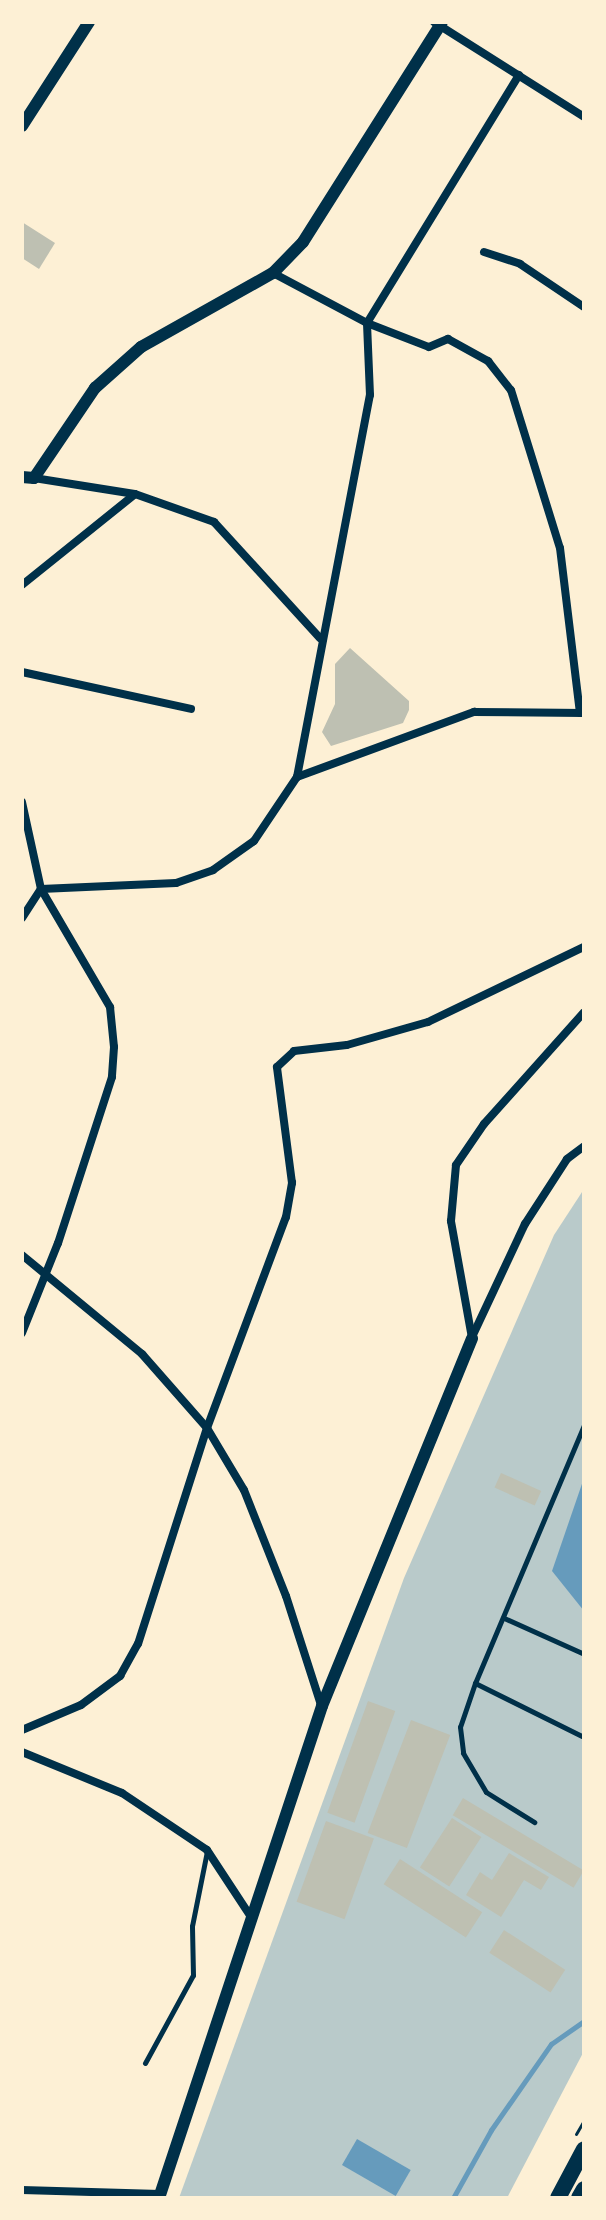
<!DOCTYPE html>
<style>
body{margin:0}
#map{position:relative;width:606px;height:2220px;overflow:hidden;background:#fdf0d5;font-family:"Space Grotesk",sans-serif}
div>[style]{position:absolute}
.green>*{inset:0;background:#b9caca}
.water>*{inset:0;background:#669bbc;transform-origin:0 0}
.stream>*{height:5px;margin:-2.5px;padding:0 2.5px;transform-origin:2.5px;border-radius:2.5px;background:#669bbc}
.building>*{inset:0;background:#bec0b2;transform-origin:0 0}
.path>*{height:3px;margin:-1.5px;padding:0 1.5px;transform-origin:1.5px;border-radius:1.5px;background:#003049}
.service>*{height:5px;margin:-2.5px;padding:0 2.5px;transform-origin:2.5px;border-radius:2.5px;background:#003049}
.minor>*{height:8px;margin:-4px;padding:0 4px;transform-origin:4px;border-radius:4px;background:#003049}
.tertiary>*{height:12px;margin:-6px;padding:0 6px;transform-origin:6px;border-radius:6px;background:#003049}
.primary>*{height:16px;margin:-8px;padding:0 8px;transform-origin:8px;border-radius:8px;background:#003049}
span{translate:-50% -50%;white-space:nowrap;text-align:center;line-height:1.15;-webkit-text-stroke:6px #fdf0d5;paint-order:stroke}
.frame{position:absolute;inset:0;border:24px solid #fdf0d5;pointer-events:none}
</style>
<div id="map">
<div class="green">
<div style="clip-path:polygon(584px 1189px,584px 2051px,507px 2198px,179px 2198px,404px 1578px,554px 1235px)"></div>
</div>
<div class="water">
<div style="clip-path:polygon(584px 1478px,584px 1611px,552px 1571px)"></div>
<div style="left:357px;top:2139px;width:62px;height:30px;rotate:30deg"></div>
</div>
<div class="stream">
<div style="left:453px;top:2198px;width:78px;rotate:-60.8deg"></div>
<div style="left:491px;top:2130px;width:105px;rotate:-55.1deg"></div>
<div style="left:551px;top:2044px;width:40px;rotate:-34.9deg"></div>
</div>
<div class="building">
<div style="clip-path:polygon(22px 222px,55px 243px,39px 269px,22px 258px)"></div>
<div style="clip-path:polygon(350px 648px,409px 701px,409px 710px,403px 723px,331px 746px,322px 732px,335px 704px,335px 664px)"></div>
<div style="left:501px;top:1473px;width:44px;height:16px;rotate:24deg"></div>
<div style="left:368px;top:1701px;width:29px;height:119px;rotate:20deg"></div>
<div style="left:411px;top:1720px;width:42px;height:121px;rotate:21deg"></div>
<div style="left:463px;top:1798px;width:141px;height:20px;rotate:31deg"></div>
<div style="left:452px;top:1818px;width:35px;height:59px;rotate:33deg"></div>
<div style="left:326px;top:1821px;width:51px;height:86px;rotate:20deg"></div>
<div style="clip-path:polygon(509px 1853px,549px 1877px,541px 1890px,524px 1880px,501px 1917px,466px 1895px,480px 1872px,492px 1880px)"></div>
<div style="left:400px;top:1859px;width:98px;height:30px;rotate:33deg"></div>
<div style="left:504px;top:1930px;width:73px;height:27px;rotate:33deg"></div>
</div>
<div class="path">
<div style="left:576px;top:2134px;width:16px;rotate:-60deg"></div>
</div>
<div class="service">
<div style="left:584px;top:1425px;width:280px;rotate:112.9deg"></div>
<div style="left:475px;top:1683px;width:122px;rotate:26.4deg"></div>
<div style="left:504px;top:1618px;width:88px;rotate:24.2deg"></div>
<div style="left:475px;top:1683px;width:46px;rotate:108.8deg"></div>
<div style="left:460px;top:1727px;width:26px;rotate:83deg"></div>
<div style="left:463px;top:1753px;width:45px;rotate:59.5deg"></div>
<div style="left:486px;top:1792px;width:57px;rotate:32deg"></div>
<div style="left:145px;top:2063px;width:100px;rotate:-61.4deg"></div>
<div style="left:193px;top:1975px;width:49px;rotate:-91.2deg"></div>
<div style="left:192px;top:1926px;width:76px;rotate:-78.7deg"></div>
</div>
<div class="minor">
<div style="left:434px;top:22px;width:178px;rotate:32.3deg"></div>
<div style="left:484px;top:252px;width:38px;rotate:18deg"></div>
<div style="left:520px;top:264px;width:77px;rotate:33.9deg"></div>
<div style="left:273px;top:273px;width:106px;rotate:28deg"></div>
<div style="left:367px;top:323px;width:66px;rotate:21.2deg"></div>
<div style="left:429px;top:347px;width:21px;rotate:-23deg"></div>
<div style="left:448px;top:339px;width:46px;rotate:28.8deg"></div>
<div style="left:488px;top:361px;width:37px;rotate:52deg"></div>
<div style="left:511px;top:390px;width:165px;rotate:72.8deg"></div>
<div style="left:560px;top:548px;width:166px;rotate:83.1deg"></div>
<div style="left:34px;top:478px;width:102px;rotate:9deg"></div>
<div style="left:135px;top:494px;width:84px;rotate:19.5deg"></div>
<div style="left:214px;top:522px;width:157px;rotate:47.6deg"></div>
<div style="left:22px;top:585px;width:145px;rotate:-38.8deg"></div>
<div style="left:22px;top:672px;width:173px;rotate:12.3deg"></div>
<div style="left:297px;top:777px;width:189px;rotate:-20.2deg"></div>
<div style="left:474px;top:712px;width:110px;rotate:0.5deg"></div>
<div style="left:22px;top:802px;width:89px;rotate:77.7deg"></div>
<div style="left:41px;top:889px;width:137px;rotate:59.7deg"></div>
<div style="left:110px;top:1007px;width:40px;rotate:84.3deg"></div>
<div style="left:114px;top:1047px;width:30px;rotate:94deg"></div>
<div style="left:112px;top:1077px;width:175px;rotate:108deg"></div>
<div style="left:58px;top:1243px;width:97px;rotate:111.8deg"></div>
<div style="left:22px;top:918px;width:35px;rotate:-57deg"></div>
<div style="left:41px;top:889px;width:135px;rotate:-2.5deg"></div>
<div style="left:176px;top:883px;width:39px;rotate:-19deg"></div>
<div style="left:213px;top:870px;width:50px;rotate:-35.3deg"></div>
<div style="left:254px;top:841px;width:77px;rotate:-56.1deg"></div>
<div style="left:297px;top:777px;width:389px;rotate:-79.2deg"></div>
<div style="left:370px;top:395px;width:72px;rotate:-92.4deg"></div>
<div style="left:367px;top:323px;width:291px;rotate:-58.5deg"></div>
<div style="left:22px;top:1255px;width:156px;rotate:39.5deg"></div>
<div style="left:142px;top:1354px;width:98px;rotate:48.7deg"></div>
<div style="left:207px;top:1428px;width:72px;rotate:59.2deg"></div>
<div style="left:244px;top:1490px;width:114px;rotate:68.4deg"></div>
<div style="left:286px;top:1596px;width:114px;rotate:72.2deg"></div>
<div style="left:472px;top:1337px;width:125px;rotate:-64.9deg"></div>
<div style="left:525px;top:1224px;width:77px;rotate:-57.1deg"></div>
<div style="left:567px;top:1159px;width:21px;rotate:-37deg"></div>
<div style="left:472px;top:1338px;width:119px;rotate:-100.2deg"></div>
<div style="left:451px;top:1221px;width:56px;rotate:-84.9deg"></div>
<div style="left:456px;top:1165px;width:50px;rotate:-55.7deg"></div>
<div style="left:484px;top:1124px;width:150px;rotate:-48.2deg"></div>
<div style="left:22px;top:1730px;width:64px;rotate:-23deg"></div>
<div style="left:81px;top:1705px;width:49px;rotate:-36.6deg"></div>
<div style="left:120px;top:1676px;width:37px;rotate:-61deg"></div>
<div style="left:138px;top:1644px;width:227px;rotate:-72.3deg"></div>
<div style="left:207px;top:1428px;width:225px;rotate:-69.5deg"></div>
<div style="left:286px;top:1217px;width:35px;rotate:-80deg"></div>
<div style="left:292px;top:1183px;width:117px;rotate:-97.4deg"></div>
<div style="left:277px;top:1067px;width:23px;rotate:-43deg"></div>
<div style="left:294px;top:1051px;width:53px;rotate:-6.5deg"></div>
<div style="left:347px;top:1045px;width:84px;rotate:-15.9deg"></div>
<div style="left:428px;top:1022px;width:173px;rotate:-25.7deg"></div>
<div style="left:22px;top:1752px;width:108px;rotate:22.3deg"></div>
<div style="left:122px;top:1793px;width:102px;rotate:33.8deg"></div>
<div style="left:207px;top:1850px;width:80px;rotate:56.7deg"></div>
<div style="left:22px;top:2190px;width:138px;rotate:1.7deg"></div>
</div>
<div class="tertiary">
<div style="left:22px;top:126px;width:124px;rotate:-57.2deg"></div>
<div style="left:22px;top:477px;width:12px;rotate:5deg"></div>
<div style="left:34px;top:478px;width:109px;rotate:-55.9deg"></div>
<div style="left:95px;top:388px;width:62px;rotate:-41.7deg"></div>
<div style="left:141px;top:347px;width:151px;rotate:-29.3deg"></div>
<div style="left:273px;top:273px;width:43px;rotate:-45.9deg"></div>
<div style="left:303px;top:242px;width:260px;rotate:-57.7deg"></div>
<div style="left:159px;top:2198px;width:518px;rotate:-71.67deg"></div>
<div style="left:322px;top:1706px;width:397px;rotate:-67.8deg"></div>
</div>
<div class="primary">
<div style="left:558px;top:2198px;width:55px;rotate:-62deg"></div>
<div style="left:579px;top:2198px;width:10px;rotate:-61deg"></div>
</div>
<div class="frame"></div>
</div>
